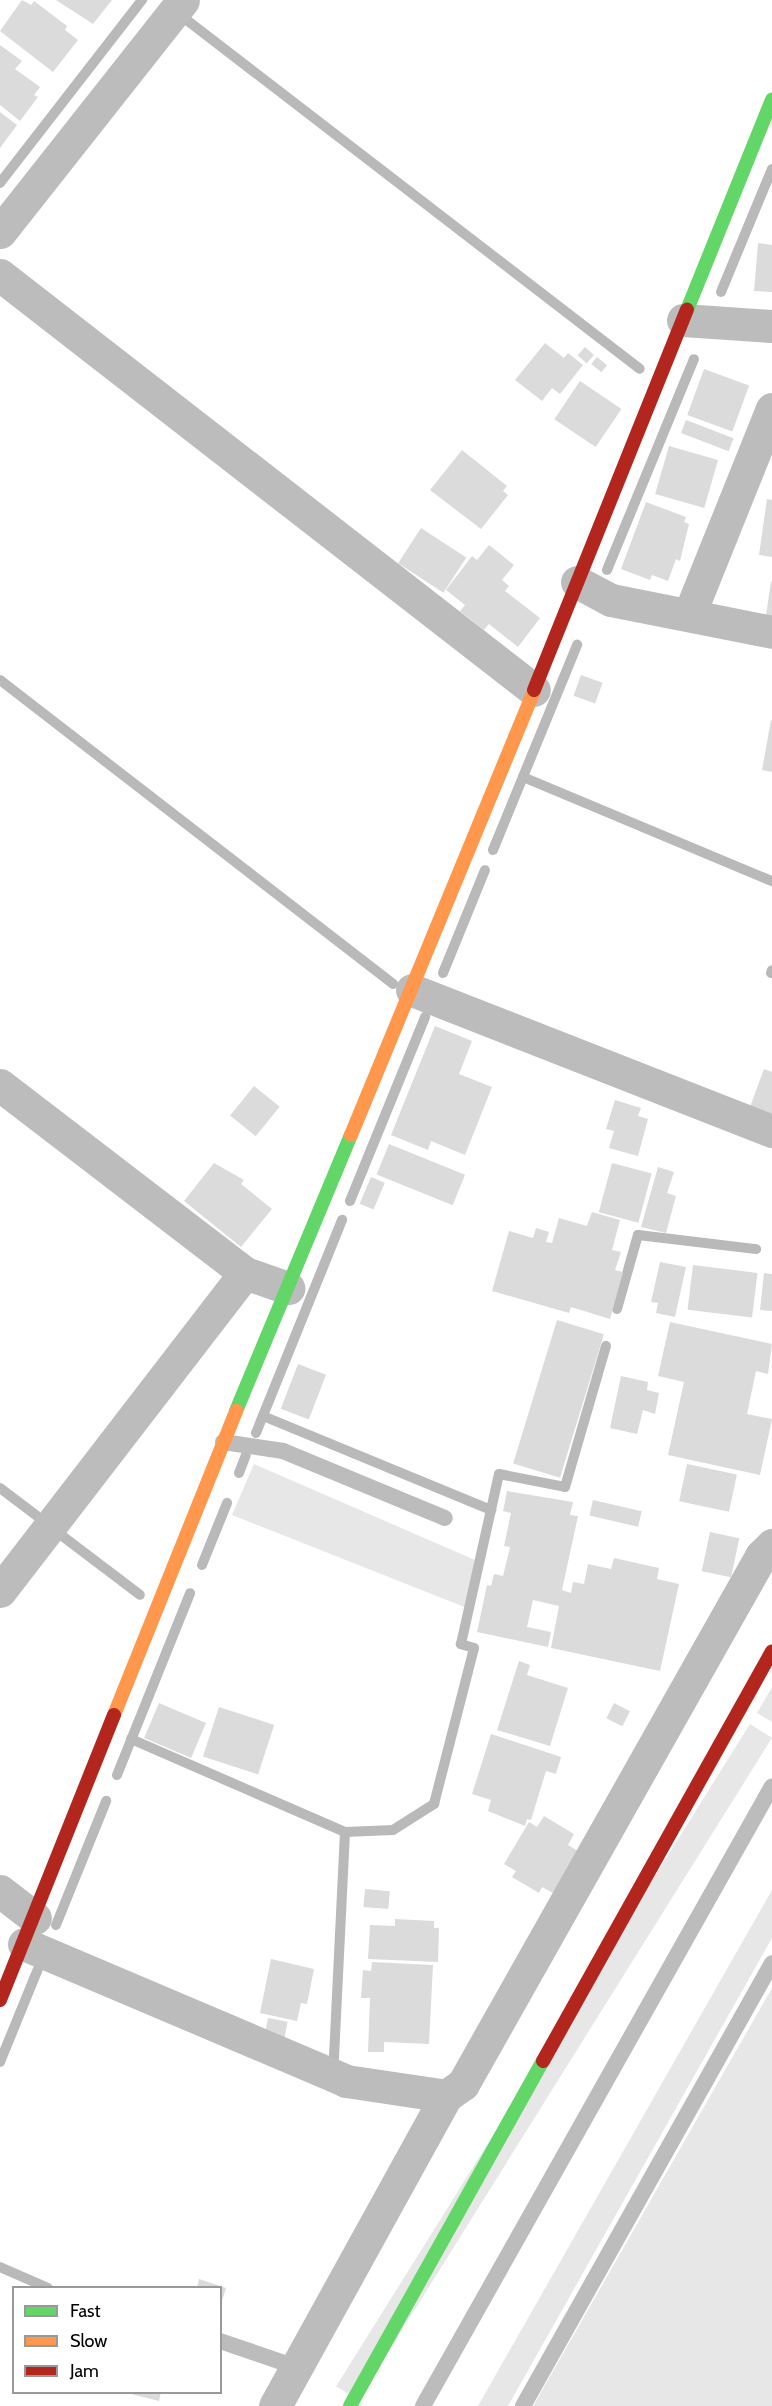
<!DOCTYPE html>
<style>
body{margin:0}
#map{position:relative;width:772px;height:2406px;overflow:hidden;background:#fff;font-family:Cabin,sans-serif}
div>[style]{position:absolute}
.green>*{inset:0;background:#e7e7e7;transform-origin:0 0}
.stream>*{height:10px;margin:-5px;padding:0 5px;transform-origin:5px;border-radius:5px;background:#b9b9b9}
.building>*{inset:0;background:#dbdbdb;transform-origin:0 0}
.lane>*{height:16px;margin:-8px;padding:0 8px;transform-origin:8px;border-radius:8px;background:#bcbcbc}
.street>*{height:33px;margin:-16.5px;padding:0 16.5px;transform-origin:16.5px;border-radius:16.5px;background:#bcbcbc}
.fast>*{height:14px;margin:-7px;padding:0 7px;transform-origin:7px;border-radius:7px;background:#63d668}
.slow>*{height:14px;margin:-7px;padding:0 7px;transform-origin:7px;border-radius:7px;background:#ff974d}
.jam>*{height:14px;margin:-7px;padding:0 7px;transform-origin:7px;border-radius:7px;background:#b3261e}
span{translate:-50% -50%;white-space:nowrap;text-align:center;line-height:1.15;-webkit-text-stroke:4.5px #fff;paint-order:stroke}
.legend{position:absolute;left:12px;top:2286px;width:210px;height:108px;box-sizing:border-box;background:#fff;border:2px solid #999;margin:0;padding:8px 10px;list-style:none;font-size:18px;color:#000}
.legend li{display:flex;align-items:center;gap:12px;height:30px}
.legend b{width:30px;border:2px solid #999}
</style>
<div id="map">
<div class="green">
<div style="clip-path:polygon(254px 1464px,475px 1560px,467px 1608px,232px 1515px)"></div>
<div style="clip-path:polygon(772px 1687px,772px 1722px,757px 1713px)"></div>
<div style="left:750px;top:1724px;width:26px;height:781px;rotate:32deg"></div>
<div style="clip-path:polygon(772px 1890px,772px 1938px,508px 2406px,478px 2406px)"></div>
<div style="clip-path:polygon(772px 1988px,772px 2406px,533px 2406px)"></div>
</div>
<div class="stream">
<div style="left:188px;top:21px;width:570px;rotate:37.59deg"></div>
<div style="left:0;top:183px;width:232px;rotate:-52.2deg"></div>
<div style="left:721px;top:292px;width:133px;rotate:-67.5deg"></div>
<div style="left:607px;top:570px;width:228px;rotate:-67.6deg"></div>
<div style="left:0;top:680px;width:497px;rotate:37.7deg"></div>
<div style="left:523px;top:777px;width:270px;rotate:22.7deg"></div>
<div style="left:493px;top:850px;width:222px;rotate:-67.7deg"></div>
<div style="left:443px;top:973px;width:111px;rotate:-67.8deg"></div>
<div style="left:771px;top:973px;width:3px;rotate:-72deg"></div>
<div style="left:350px;top:1201px;width:199px;rotate:-67.8deg"></div>
<div style="left:617px;top:1309px;width:77px;rotate:-74.2deg"></div>
<div style="left:638px;top:1235px;width:119px;rotate:6.8deg"></div>
<div style="left:263px;top:1416px;width:247px;rotate:22.4deg"></div>
<div style="left:256px;top:1433px;width:230px;rotate:-68deg"></div>
<div style="left:239px;top:1473px;width:19px;rotate:-69deg"></div>
<div style="left:0;top:1488px;width:46px;rotate:37.1deg"></div>
<div style="left:61px;top:1535px;width:99px;rotate:37.2deg"></div>
<div style="left:202px;top:1565px;width:67px;rotate:-68deg"></div>
<div style="left:131px;top:1739px;width:233px;rotate:23.5deg"></div>
<div style="left:345px;top:1832px;width:227px;rotate:92.8deg"></div>
<div style="left:117px;top:1775px;width:196px;rotate:-68.1deg"></div>
<div style="left:345px;top:1832px;width:48px;rotate:-2.4deg"></div>
<div style="left:393px;top:1830px;width:49px;rotate:-32.4deg"></div>
<div style="left:434px;top:1804px;width:161px;rotate:-75.6deg"></div>
<div style="left:474px;top:1648px;width:14px;rotate:-163deg"></div>
<div style="left:461px;top:1644px;width:174px;rotate:-77.4deg"></div>
<div style="left:499px;top:1474px;width:67px;rotate:11.1deg"></div>
<div style="left:565px;top:1487px;width:147px;rotate:-73.8deg"></div>
<div style="left:56px;top:1925px;width:134px;rotate:-68deg"></div>
<div style="left:0;top:2062px;width:100px;rotate:-67.8deg"></div>
<div style="left:0;top:2267px;width:52px;rotate:23.6deg"></div>
</div>
<div class="building">
<div style="clip-path:polygon(22px 0,31px 5px,34px 1px,67px 26px,65px 30px,78px 40px,53px 72px,0 31px)"></div>
<div style="clip-path:polygon(56px 0,112px 0,93px 24px)"></div>
<div style="clip-path:polygon(0 45px,22px 61px,15px 69px,40px 87px,34px 95px,38px 97px,20px 121px,0 105px)"></div>
<div style="clip-path:polygon(0 112px,17px 125px,0 148px)"></div>
<div style="clip-path:polygon(758px 243px,772px 245px,772px 292px,754px 291px)"></div>
<div style="clip-path:polygon(545px 343px,564px 358px,568px 353px,583px 365px,560px 394px,552px 388px,542px 401px,515px 380px)"></div>
<div style="left:585px;top:347px;width:12px;height:11px;rotate:42deg"></div>
<div style="left:597px;top:357px;width:13px;height:9px;rotate:39deg"></div>
<div style="left:704px;top:369px;width:48px;height:49px;rotate:20deg"></div>
<div style="left:580px;top:381px;width:50px;height:46px;rotate:34deg"></div>
<div style="left:686px;top:420px;width:51px;height:14px;rotate:21deg"></div>
<div style="left:669px;top:446px;width:51px;height:50px;rotate:16deg"></div>
<div style="clip-path:polygon(462px 450px,507px 486px,503px 491px,508px 495px,481px 529px,430px 490px)"></div>
<div style="clip-path:polygon(767px 499px,772px 500px,772px 557px,759px 555px)"></div>
<div style="clip-path:polygon(646px 502px,686px 517px,684px 522px,689px 524px,680px 561px,676px 559px,668px 581px,652px 575px,650px 580px,621px 569px)"></div>
<div style="left:421px;top:528px;width:54px;height:42px;rotate:33deg"></div>
<div style="clip-path:polygon(489px 545px,514px 565px,502px 580px,509px 586px,505px 591px,540px 618px,518px 647px,489px 624px,484px 630px,460px 611px,465px 605px,446px 590px,472px 556px,477px 560px)"></div>
<div style="clip-path:polygon(771px 581px,772px 582px,772px 617px,766px 616px)"></div>
<div style="left:581px;top:675px;width:23px;height:22px;rotate:20deg"></div>
<div style="clip-path:polygon(771px 720px,772px 721px,772px 772px,762px 770px)"></div>
<div style="clip-path:polygon(435px 1026px,472px 1041px,459px 1074px,492px 1087px,465px 1155px,431px 1141px,428px 1150px,391px 1135px)"></div>
<div style="clip-path:polygon(764px 1069px,772px 1072px,772px 1115px,750px 1107px)"></div>
<div style="left:254px;top:1086px;width:33px;height:38px;rotate:39deg"></div>
<div style="clip-path:polygon(615px 1100px,641px 1108px,638px 1116px,648px 1119px,638px 1156px,609px 1148px,614px 1131px,606px 1129px)"></div>
<div style="left:389px;top:1144px;width:82px;height:33px;rotate:22deg"></div>
<div style="clip-path:polygon(214px 1163px,244px 1180px,241px 1184px,272px 1209px,241px 1247px,184px 1201px)"></div>
<div style="left:612px;top:1163px;width:41px;height:51px;rotate:15deg"></div>
<div style="clip-path:polygon(658px 1167px,674px 1172px,667px 1193px,676px 1196px,666px 1233px,641px 1227px)"></div>
<div style="left:371px;top:1177px;width:15px;height:29px;rotate:23deg"></div>
<div style="clip-path:polygon(592px 1212px,620px 1220px,612px 1250px,621px 1252px,615px 1270px,623px 1272px,610px 1319px,571px 1307px,569px 1313px,492px 1291px,509px 1231px,533px 1238px,536px 1228px,549px 1232px,546px 1242px,552px 1243px,559px 1218px,587px 1226px)"></div>
<div style="clip-path:polygon(660px 1262px,686px 1267px,675px 1317px,656px 1313px,658px 1303px,651px 1302px)"></div>
<div style="left:693px;top:1265px;width:65px;height:45px;rotate:7deg"></div>
<div style="clip-path:polygon(764px 1273px,772px 1274px,772px 1311px,760px 1310px)"></div>
<div style="left:557px;top:1320px;width:49px;height:150px;rotate:17deg"></div>
<div style="clip-path:polygon(670px 1322px,772px 1344px,768px 1374px,756px 1371px,747px 1414px,772px 1419px,760px 1475px,668px 1455px,684px 1382px,658px 1376px)"></div>
<div style="left:298px;top:1364px;width:30px;height:48px;rotate:21deg"></div>
<div style="clip-path:polygon(621px 1376px,648px 1382px,647px 1390px,659px 1393px,655px 1414px,643px 1410px,637px 1434px,610px 1428px)"></div>
<div style="left:687px;top:1464px;width:51px;height:38px;rotate:12deg"></div>
<div style="clip-path:polygon(507px 1491px,573px 1502px,570px 1515px,578px 1516px,562px 1590px,571px 1593px,573px 1582px,584px 1584px,588px 1564px,611px 1569px,614px 1558px,659px 1568px,657px 1579px,679px 1584px,660px 1671px,551px 1648px,559px 1606px,533px 1600px,527px 1627px,551px 1632px,548px 1647px,477px 1632px,487px 1585px,491px 1586px,494px 1574px,503px 1576px,510px 1547px,504px 1546px,511px 1513px,503px 1511px)"></div>
<div style="left:593px;top:1500px;width:50px;height:16px;rotate:13deg"></div>
<div style="left:710px;top:1532px;width:30px;height:40px;rotate:12deg"></div>
<div style="clip-path:polygon(519px 1661px,530px 1665px,527px 1675px,568px 1688px,550px 1746px,497px 1730px)"></div>
<div style="left:159px;top:1703px;width:51px;height:38px;rotate:23deg"></div>
<div style="left:614px;top:1703px;width:18px;height:17px;rotate:27deg"></div>
<div style="left:219px;top:1707px;width:58px;height:52px;rotate:18deg"></div>
<div style="clip-path:polygon(491px 1734px,561px 1757px,556px 1774px,546px 1771px,531px 1820px,527px 1819px,525px 1826px,488px 1811px,491px 1800px,472px 1794px)"></div>
<div style="clip-path:polygon(544px 1816px,574px 1834px,568px 1845px,578px 1851px,553px 1893px,542px 1887px,539px 1893px,512px 1877px,516px 1871px,504px 1864px,529px 1822px,537px 1827px)"></div>
<div style="left:365px;top:1889px;width:25px;height:18px;rotate:5deg"></div>
<div style="clip-path:polygon(395px 1919px,434px 1921px,434px 1928px,439px 1928px,438px 1962px,368px 1959px,370px 1925px,395px 1926px)"></div>
<div style="clip-path:polygon(271px 1959px,314px 1969px,307px 2004px,301px 2003px,297px 2021px,260px 2013px)"></div>
<div style="clip-path:polygon(372px 1962px,433px 1965px,429px 2044px,384px 2042px,384px 2052px,368px 2052px,370px 1998px,361px 1998px,363px 1970px,371px 1971px)"></div>
<div style="left:268px;top:2018px;width:20px;height:18px;rotate:11deg"></div>
<div style="clip-path:polygon(199px 2279px,226px 2288px,221px 2304px,220px 2288px,197px 2288px)"></div>
<div style="clip-path:polygon(123px 2392px,161px 2392px,159px 2401px)"></div>
</div>
<div class="lane">
<div style="left:223px;top:1442px;width:61px;rotate:8.5deg"></div>
<div style="left:283px;top:1451px;width:175px;rotate:22.5deg"></div>
<div style="left:220px;top:2341px;width:80px;rotate:18.9deg"></div>
<div style="left:423px;top:2406px;width:711px;rotate:-60.62deg"></div>
<div style="left:523px;top:2406px;width:508px;rotate:-60.66deg"></div>
</div>
<div class="street">
<div style="left:0;top:232px;width:295px;rotate:-51.7deg"></div>
<div style="left:0;top:275px;width:676px;rotate:37.85deg"></div>
<div style="left:683px;top:320px;width:89px;rotate:3.9deg"></div>
<div style="left:577px;top:582px;width:38px;rotate:28deg"></div>
<div style="left:611px;top:600px;width:164px;rotate:11.2deg"></div>
<div style="left:689px;top:615px;width:222px;rotate:-68.1deg"></div>
<div style="left:412px;top:990px;width:387px;rotate:21.4deg"></div>
<div style="left:0;top:1085px;width:309px;rotate:37.5deg"></div>
<div style="left:245px;top:1273px;width:46px;rotate:19.2deg"></div>
<div style="left:0;top:1591px;width:401px;rotate:-52.4deg"></div>
<div style="left:0;top:1891px;width:44px;rotate:37.6deg"></div>
<div style="left:24px;top:1944px;width:350px;rotate:23deg"></div>
<div style="left:346px;top:2081px;width:101px;rotate:8.5deg"></div>
<div style="left:275px;top:2406px;width:354px;rotate:-61.1deg"></div>
<div style="left:446px;top:2096px;width:21px;rotate:-35deg"></div>
<div style="left:463px;top:2084px;width:606px;rotate:-60.56deg"></div>
<div style="left:761px;top:1556px;width:16px;rotate:-45deg"></div>
</div>
<div class="fast">
<div style="left:687px;top:310px;width:227px;rotate:-68deg"></div>
<div style="left:236px;top:1411px;width:299px;rotate:-67.4deg"></div>
<div style="left:350px;top:2406px;width:395px;rotate:-60.8deg"></div>
</div>
<div class="slow">
<div style="left:351px;top:1135px;width:481px;rotate:-67.6deg"></div>
<div style="left:114px;top:1715px;width:328px;rotate:-68.1deg"></div>
</div>
<div class="jam">
<div style="left:534px;top:690px;width:410px;rotate:-68.1deg"></div>
<div style="left:0;top:2000px;width:307px;rotate:-68.2deg"></div>
<div style="left:543px;top:2061px;width:469px;rotate:-60.8deg"></div>
</div>
<ul class="legend">
<li><b style="height:8px;background:#63d668"></b>Fast</li>
<li><b style="height:8px;background:#ff974d"></b>Slow</li>
<li><b style="height:8px;background:#b3261e"></b>Jam</li>
</ul>
</div>
